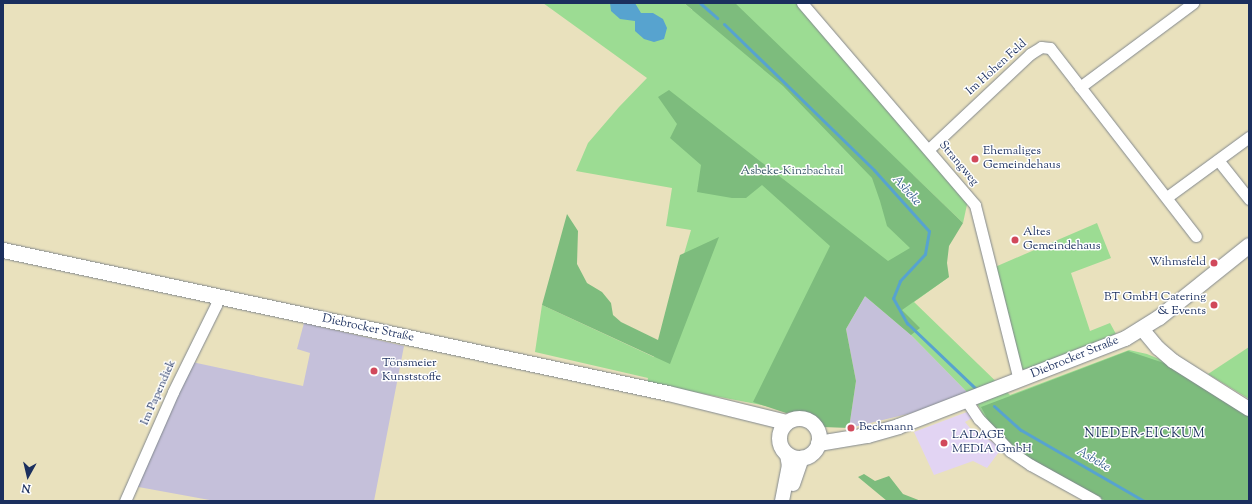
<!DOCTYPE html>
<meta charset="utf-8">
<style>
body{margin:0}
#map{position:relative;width:1252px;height:504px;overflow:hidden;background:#e9e1bd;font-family:"Sorts Mill Goudy",serif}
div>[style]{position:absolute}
.built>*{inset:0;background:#e2d4f3}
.industrial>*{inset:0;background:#c5c0da}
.green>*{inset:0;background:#9cdc93}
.forest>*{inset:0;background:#7dbc7d}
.water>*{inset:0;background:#57a3cf}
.stream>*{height:3px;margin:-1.5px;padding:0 1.5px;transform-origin:1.5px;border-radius:1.5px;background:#57a3cf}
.roads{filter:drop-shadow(0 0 1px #82888e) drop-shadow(0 0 1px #82888e)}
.minor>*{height:11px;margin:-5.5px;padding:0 5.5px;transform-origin:5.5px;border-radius:5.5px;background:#fff}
.tertiary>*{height:14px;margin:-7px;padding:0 7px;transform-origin:7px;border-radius:7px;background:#fff}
.secondary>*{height:15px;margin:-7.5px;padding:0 7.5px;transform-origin:7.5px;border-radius:7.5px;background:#fff}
.secondary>.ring{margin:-7.5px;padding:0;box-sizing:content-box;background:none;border:15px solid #fff;border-radius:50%}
.dots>*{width:11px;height:11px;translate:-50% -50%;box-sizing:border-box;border:2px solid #fff;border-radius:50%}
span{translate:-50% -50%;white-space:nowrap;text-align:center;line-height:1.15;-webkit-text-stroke:3px #fff;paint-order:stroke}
.street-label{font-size:12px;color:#1b2f5e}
.poi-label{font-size:12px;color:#1b2f5e}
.left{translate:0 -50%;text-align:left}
.right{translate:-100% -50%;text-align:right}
.park-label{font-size:12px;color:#3b5a6b}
.water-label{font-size:13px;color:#335d8b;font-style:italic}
.neighbourhood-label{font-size:13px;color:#1b2f5e;letter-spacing:1px}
.frame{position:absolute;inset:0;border:4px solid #1b2f5e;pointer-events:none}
.north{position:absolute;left:8px;top:456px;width:40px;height:40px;-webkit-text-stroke:3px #fff;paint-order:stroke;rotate:188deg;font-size:11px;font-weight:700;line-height:16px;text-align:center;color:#1b2f5e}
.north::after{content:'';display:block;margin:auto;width:14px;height:18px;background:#1b2f5e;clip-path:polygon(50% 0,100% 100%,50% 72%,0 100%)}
</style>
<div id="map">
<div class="built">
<div style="clip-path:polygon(967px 412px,972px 418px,965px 422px,970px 428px,1002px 448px,987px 468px,973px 461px,934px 475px,914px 432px)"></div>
</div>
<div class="industrial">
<div style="clip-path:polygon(865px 296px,911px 335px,967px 392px,912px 413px,849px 428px,856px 381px,846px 329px)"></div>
<div style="clip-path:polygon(304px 323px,404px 346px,374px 501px,215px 501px,133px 486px,192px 362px,303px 386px,310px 353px,297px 349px)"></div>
</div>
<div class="green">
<div style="clip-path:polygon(543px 3px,684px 3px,692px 10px,734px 3px,799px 3px,968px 200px,963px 223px,913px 175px,937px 261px,949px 277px,914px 302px,1010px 395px,1129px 350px,1147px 354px,1164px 361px,1249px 415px,1249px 501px,1101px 501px,996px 441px,978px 405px,967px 392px,911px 335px,865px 296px,841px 336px,828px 418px,647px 383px,648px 378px,535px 352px,542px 305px,654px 357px,691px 230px,666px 226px,672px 188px,576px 171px,588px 143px,619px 107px,647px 78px)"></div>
<div style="clip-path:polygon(1097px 223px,1111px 258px,1071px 273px,1090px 331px,1110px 323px,1116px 334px,1028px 370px,1022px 369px,995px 267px)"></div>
<div style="clip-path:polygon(1249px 347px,1249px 399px,1208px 374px)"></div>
</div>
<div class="forest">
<div style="clip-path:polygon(684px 3px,735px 3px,963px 223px,949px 246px,947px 263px,949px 277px,902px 310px,920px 328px,911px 335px,865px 296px,846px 329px,856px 381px,849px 428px,823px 427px,812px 416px,797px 412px,786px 413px,753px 402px,830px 246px,762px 185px,746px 198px,732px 198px,697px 192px,701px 165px,670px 138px,677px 124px,658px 97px,669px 90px,888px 261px,910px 248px,887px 226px,880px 201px,872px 178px,783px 86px)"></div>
<div style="clip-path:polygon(567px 214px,578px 231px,577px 264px,587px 283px,602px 292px,611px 303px,613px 315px,621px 322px,658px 340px,680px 255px,719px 237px,670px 364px,542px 305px)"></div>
<div style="clip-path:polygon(1128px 351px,1182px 369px,1249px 413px,1249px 501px,1106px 501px,1018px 452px,988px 420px,981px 407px)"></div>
<div style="clip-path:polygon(864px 474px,875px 481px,889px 476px,903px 494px,921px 501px,887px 501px,858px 477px)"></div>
</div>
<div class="water">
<div style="clip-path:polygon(610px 3px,635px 3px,641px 13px,653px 13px,663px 19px,667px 28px,664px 39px,654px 42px,644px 39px,635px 31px,635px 21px,620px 19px,611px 11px)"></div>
</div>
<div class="stream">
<div style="left:700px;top:3px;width:23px;rotate:41deg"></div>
<div style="left:724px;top:24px;width:209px;rotate:44.2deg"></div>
<div style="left:874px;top:170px;width:82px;rotate:48deg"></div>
<div style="left:929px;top:231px;width:23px;rotate:100deg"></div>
<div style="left:925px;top:254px;width:37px;rotate:133deg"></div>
<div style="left:900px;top:281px;width:18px;rotate:112deg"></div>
<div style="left:893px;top:298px;width:29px;rotate:61deg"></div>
<div style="left:907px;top:323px;width:95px;rotate:43.7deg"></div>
<div style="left:994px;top:406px;width:36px;rotate:42deg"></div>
<div style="left:1021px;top:430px;width:142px;rotate:30deg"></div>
</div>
<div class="roads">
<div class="minor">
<div style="left:802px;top:3px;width:266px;rotate:49.4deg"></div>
<div style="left:975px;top:205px;width:180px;rotate:75.9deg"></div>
<div style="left:1080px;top:87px;width:141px;rotate:-36.6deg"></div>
<div style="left:929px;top:149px;width:139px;rotate:-43.2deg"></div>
<div style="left:1030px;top:54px;width:13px;rotate:-32deg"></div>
<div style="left:1041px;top:47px;width:9px;rotate:6deg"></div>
<div style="left:1050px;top:48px;width:238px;rotate:52.2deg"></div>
<div style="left:1218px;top:160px;width:50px;rotate:51.5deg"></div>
<div style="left:1167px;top:197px;width:102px;rotate:-36.2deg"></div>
<div style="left:966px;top:400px;width:23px;rotate:56deg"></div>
<div style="left:979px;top:419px;width:45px;rotate:45.9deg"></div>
<div style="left:1010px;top:451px;width:25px;rotate:34deg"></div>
<div style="left:1031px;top:465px;width:74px;rotate:29deg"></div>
<div style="left:125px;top:501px;width:119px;rotate:-66.2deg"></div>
<div style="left:173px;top:392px;width:97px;rotate:-63.7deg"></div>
<div style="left:216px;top:305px;width:9px;rotate:-77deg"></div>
</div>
<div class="tertiary">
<div style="left:1142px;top:329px;width:25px;rotate:50deg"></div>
<div style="left:1158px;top:348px;width:20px;rotate:41deg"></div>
<div style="left:1173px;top:361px;width:90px;rotate:32.3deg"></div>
<div style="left:793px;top:484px;width:28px;rotate:-71deg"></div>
<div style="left:782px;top:501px;width:36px;rotate:-79deg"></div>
<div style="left:789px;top:466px;width:11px;rotate:-100deg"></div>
</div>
<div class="secondary">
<div style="left:3px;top:250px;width:680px;rotate:12.14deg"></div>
<div style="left:668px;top:393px;width:122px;rotate:13.8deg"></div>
<div class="ring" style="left:779px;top:418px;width:25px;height:25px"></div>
<div style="left:818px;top:443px;width:50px;rotate:-9.3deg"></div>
<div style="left:867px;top:435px;width:32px;rotate:-16deg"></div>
<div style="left:898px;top:426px;width:243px;rotate:-21.2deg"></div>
<div style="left:1125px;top:338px;width:40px;rotate:-32deg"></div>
<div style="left:1159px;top:317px;width:115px;rotate:-38.7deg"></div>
</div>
</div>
<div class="dots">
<div style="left:975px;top:159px;background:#d1495b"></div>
<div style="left:1015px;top:240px;background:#d1495b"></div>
<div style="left:1214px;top:263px;background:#d1495b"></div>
<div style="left:1214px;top:305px;background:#d1495b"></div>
<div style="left:374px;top:371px;background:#d1495b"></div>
<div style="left:851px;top:428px;background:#d1495b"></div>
<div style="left:944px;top:443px;background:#d1495b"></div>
</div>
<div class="street-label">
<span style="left:997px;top:68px;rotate:-42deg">Im Hohen Feld</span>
<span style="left:958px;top:164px;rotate:50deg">Strangweg</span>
<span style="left:368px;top:329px;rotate:12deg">Diebrocker Straße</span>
<span style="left:1075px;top:358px;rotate:-22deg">Diebrocker Straße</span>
<span style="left:159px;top:393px;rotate:-66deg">Im Papendiek</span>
</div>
<div class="poi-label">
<span class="left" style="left:983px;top:159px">Ehemaliges<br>Gemeindehaus</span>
<span class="left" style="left:1023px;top:240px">Altes<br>Gemeindehaus</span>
<span class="right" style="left:1206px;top:263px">Wihmsfeld</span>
<span class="right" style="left:1206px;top:305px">BT GmbH Catering<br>&amp; Events</span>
<span class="left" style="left:382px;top:371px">Tönsmeier<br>Kunststoffe</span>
<span class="left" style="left:859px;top:428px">Beckmann</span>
<span class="left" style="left:952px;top:443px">LADAGE<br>MEDIA GmbH</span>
</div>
<div class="park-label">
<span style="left:792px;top:172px">Asbeke-Kinzbachtal</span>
</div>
<div class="water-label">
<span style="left:906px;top:191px;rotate:48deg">Asbeke</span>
<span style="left:1093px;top:460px;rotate:30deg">Asbeke</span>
</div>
<div class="neighbourhood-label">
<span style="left:1145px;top:434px">NIEDER-EICKUM</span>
</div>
<div class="frame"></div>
<div class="north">N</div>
</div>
